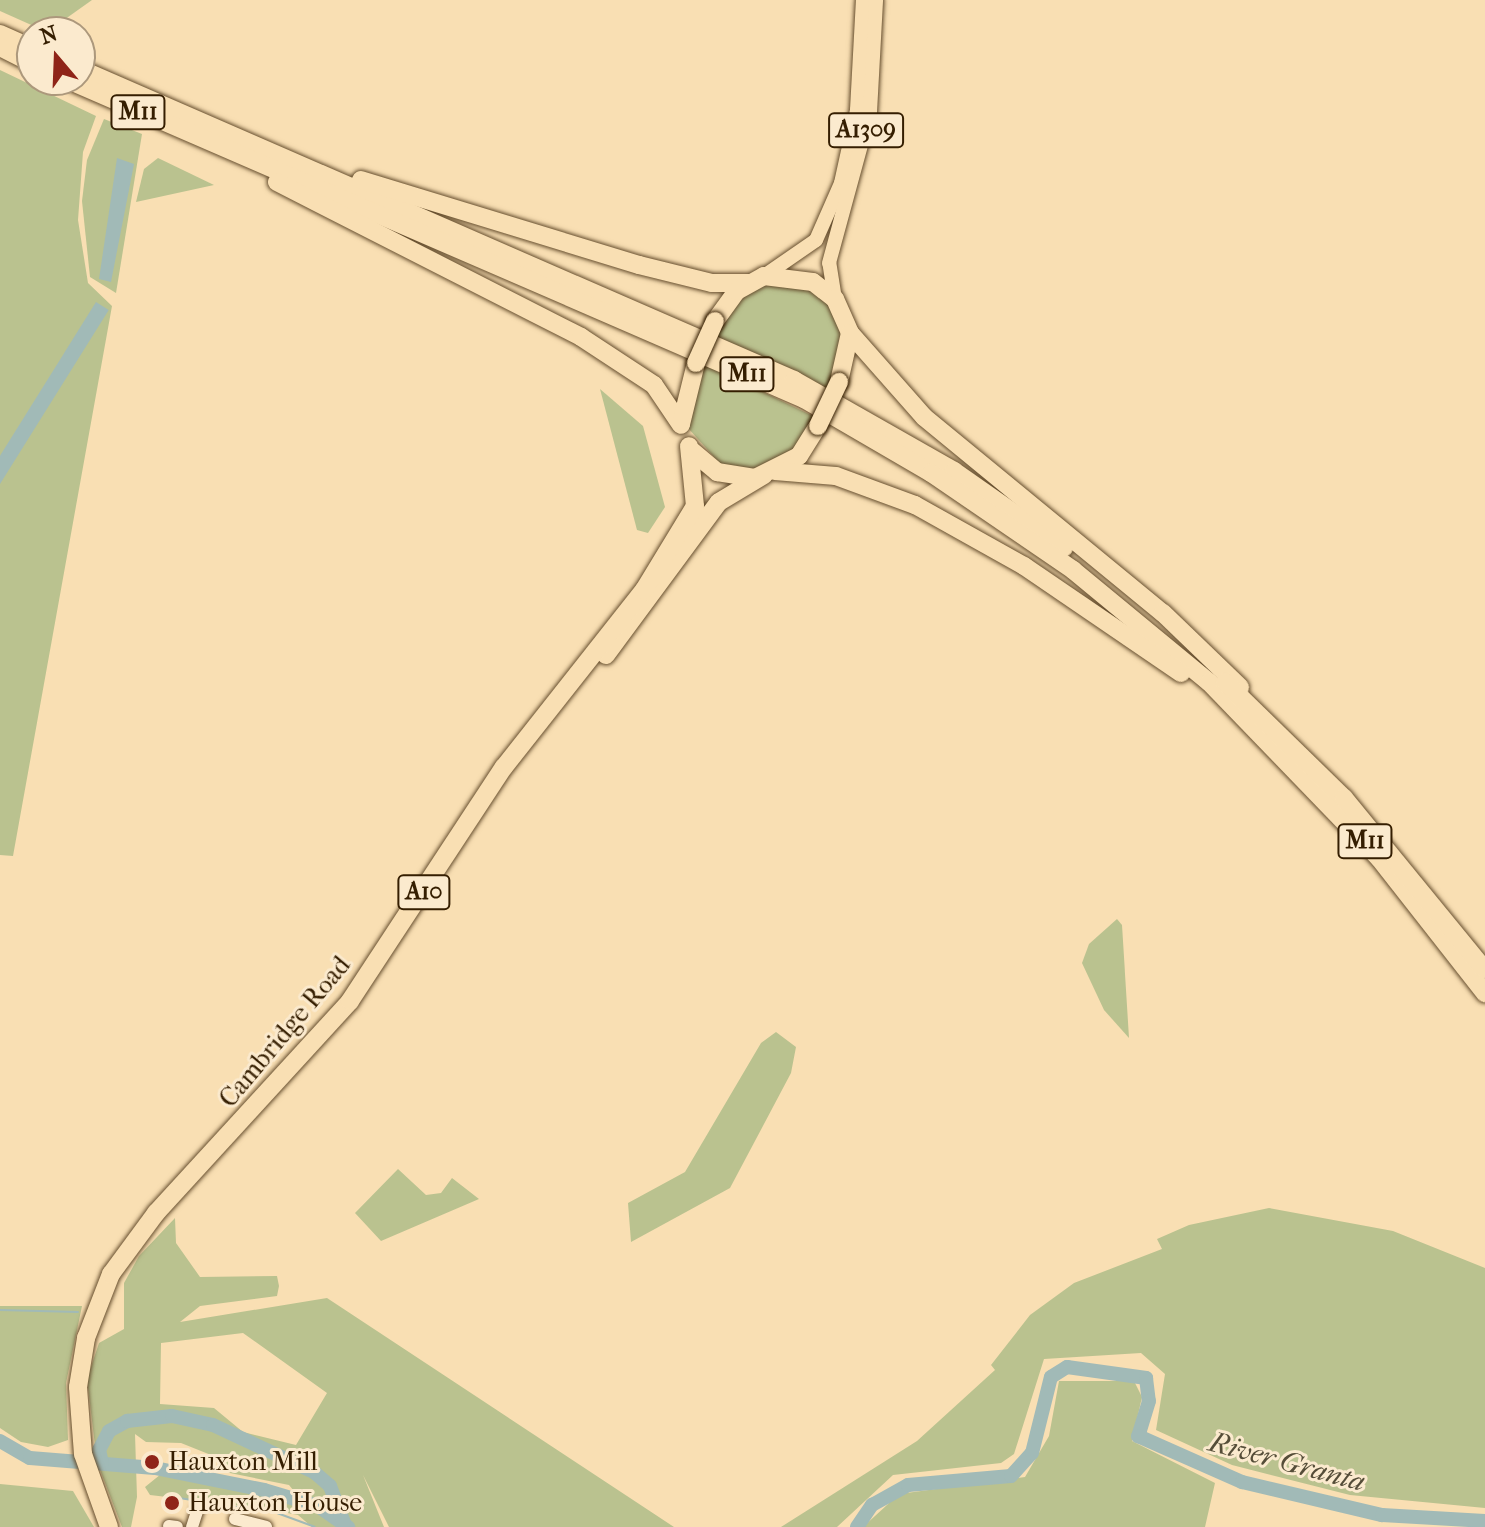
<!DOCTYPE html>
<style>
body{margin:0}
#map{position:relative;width:1485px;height:1527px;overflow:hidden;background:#f9dfb3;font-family:"IM FELL French Canon",serif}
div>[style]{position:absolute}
.green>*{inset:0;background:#bac28f}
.water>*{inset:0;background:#a1bab7;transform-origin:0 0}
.stream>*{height:2px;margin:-1px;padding:0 1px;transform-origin:1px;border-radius:1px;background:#a1bab7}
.river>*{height:14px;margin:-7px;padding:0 7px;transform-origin:7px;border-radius:7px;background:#a1bab7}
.roads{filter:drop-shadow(0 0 2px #664e2e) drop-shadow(0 0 2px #664e2e)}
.minor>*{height:12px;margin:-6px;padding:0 6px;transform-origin:6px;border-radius:6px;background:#fbeace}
.major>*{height:14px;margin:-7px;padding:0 7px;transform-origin:7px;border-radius:7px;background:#f9dfb3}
.highway>*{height:18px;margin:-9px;padding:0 9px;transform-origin:9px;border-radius:9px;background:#f9dfb3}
.bridges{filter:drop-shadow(0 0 2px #351e01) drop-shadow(0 0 2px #351e01)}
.highway-bridge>*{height:18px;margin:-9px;padding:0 9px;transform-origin:9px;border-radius:9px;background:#f9dfb3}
.dots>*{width:22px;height:22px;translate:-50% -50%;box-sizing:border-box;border:4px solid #fbeace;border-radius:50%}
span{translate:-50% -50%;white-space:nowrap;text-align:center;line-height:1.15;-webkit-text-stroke:6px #fbeace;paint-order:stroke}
.shield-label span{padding:2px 6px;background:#fbeace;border:2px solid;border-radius:6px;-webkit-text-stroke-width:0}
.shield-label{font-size:24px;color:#351e01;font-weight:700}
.street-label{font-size:26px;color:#351e01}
.poi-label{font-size:26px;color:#351e01}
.left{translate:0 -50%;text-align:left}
.water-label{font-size:28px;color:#554d38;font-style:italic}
.north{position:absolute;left:16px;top:16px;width:80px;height:80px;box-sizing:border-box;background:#fbeace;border:2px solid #ac987c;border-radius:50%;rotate:341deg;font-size:22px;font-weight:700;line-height:32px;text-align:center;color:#351e01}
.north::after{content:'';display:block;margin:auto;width:28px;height:36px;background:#8f2418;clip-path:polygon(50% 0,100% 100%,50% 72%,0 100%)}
</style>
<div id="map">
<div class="green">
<div style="clip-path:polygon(0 0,92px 0,47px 32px,0 11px)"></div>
<div style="clip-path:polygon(0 70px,96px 116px,83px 152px,78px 220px,88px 283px,112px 306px,13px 856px,0 855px)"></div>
<div style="clip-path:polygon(104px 119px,142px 134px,116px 293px,90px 277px,82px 201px,87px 160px)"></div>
<div style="clip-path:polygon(158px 158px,214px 185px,136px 202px,144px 169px)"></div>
<div style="clip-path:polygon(760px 285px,803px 285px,829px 304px,844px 332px,829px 392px,715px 338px,731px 305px)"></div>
<div style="clip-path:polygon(701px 362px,815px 417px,802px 445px,767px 471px,723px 467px,688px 428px)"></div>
<div style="clip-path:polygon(600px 389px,643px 426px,665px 507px,648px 533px,637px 530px)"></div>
<div style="clip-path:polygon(1117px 919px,1122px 925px,1129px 1038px,1104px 1010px,1082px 963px,1089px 944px)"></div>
<div style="clip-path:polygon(776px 1032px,796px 1047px,791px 1073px,730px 1188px,631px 1242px,628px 1203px,685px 1172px,761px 1043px)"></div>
<div style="clip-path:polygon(398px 1169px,426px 1195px,441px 1193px,452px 1178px,479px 1199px,381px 1241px,355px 1213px)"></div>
<div style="clip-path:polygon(1269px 1208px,1393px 1231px,1485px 1268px,1485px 1508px,1350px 1495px,1232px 1465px,1156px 1430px,1165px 1374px,1141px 1353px,1044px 1359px,1014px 1454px,1001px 1463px,893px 1475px,837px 1527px,781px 1527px,917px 1441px,995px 1370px,991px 1365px,1030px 1315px,1074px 1283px,1162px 1249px,1157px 1239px,1189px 1225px)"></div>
<div style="clip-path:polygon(evenodd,175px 1218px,176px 1243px,200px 1277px,277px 1276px,279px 1286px,277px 1296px,200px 1306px,180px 1322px,327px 1298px,674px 1527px,389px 1527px,363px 1475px,384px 1527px,312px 1527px,298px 1515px,261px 1508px,150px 1495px,145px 1487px,171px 1466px,192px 1478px,212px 1474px,253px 1492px,298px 1496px,289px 1485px,225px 1472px,216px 1457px,181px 1443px,146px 1442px,135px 1434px,137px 1497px,131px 1527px,122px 1527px,97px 1462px,87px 1379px,99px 1343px,124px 1329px,124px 1283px,139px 1256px,175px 1218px,243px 1333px,327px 1393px,296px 1445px,243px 1432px,214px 1408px,160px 1404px,161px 1343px,243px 1333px)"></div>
<div style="clip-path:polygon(0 1306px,82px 1306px,66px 1383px,68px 1440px,48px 1447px,21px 1442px,0 1428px)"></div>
<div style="clip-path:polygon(1059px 1381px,1134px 1381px,1142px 1397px,1132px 1441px,1215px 1483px,1205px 1527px,863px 1527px,899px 1494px,1025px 1477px,1049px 1436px)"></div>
<div style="clip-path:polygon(0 1484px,73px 1491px,94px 1527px,0 1527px)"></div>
</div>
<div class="water">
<div style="clip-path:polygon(117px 158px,134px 164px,111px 282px,99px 279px)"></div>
<div style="left:96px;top:302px;width:15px;height:339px;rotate:32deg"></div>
</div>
<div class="stream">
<div style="left:0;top:1310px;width:78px;rotate:1.5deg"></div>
<div style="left:179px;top:1498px;width:99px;rotate:8.7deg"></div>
<div style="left:277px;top:1513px;width:40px;rotate:20.2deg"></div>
</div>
<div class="river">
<div style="left:0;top:1441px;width:34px;rotate:30deg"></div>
<div style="left:30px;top:1458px;width:125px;rotate:4.6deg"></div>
<div style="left:155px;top:1468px;width:111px;rotate:11.4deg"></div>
<div style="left:264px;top:1490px;width:56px;rotate:16.5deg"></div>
<div style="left:318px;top:1506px;width:37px;rotate:35deg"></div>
<div style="left:102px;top:1463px;width:13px;rotate:-103deg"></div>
<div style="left:99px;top:1450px;width:21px;rotate:-62deg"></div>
<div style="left:109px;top:1431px;width:21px;rotate:-29deg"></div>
<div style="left:127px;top:1421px;width:45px;rotate:-6.3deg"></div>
<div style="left:172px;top:1416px;width:42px;rotate:12.4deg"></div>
<div style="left:213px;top:1425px;width:111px;rotate:25deg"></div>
<div style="left:314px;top:1472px;width:21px;rotate:41deg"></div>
<div style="left:330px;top:1486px;width:39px;rotate:69deg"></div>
<div style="left:857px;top:1527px;width:27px;rotate:-56deg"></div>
<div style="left:872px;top:1505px;width:41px;rotate:-29.1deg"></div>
<div style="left:908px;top:1485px;width:103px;rotate:-5deg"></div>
<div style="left:1011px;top:1476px;width:31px;rotate:-48deg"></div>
<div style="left:1032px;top:1453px;width:78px;rotate:-76deg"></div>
<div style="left:1051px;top:1377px;width:19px;rotate:-32deg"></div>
<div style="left:1067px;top:1367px;width:80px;rotate:7.9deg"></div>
<div style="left:1146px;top:1378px;width:23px;rotate:83deg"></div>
<div style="left:1149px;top:1401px;width:37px;rotate:107deg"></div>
<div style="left:1138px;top:1436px;width:114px;rotate:23.9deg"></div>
<div style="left:1242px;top:1482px;width:144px;rotate:13.3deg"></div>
<div style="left:1382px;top:1515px;width:103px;rotate:3.3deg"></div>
</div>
<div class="roads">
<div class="minor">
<div style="left:235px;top:1519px;width:32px;rotate:14deg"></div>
<div style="left:169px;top:1526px;width:8px;rotate:7deg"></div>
<div style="left:192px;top:1527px;width:19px;rotate:-72deg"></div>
</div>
<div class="major">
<div style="left:764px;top:276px;width:63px;rotate:-34.7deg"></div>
<div style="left:816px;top:240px;width:62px;rotate:-66.3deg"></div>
<div style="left:841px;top:183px;width:75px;rotate:-77.6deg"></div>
<div style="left:857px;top:110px;width:110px;rotate:-86.9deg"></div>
<div style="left:835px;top:299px;width:36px;rotate:-99deg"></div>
<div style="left:829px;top:263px;width:156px;rotate:-74.8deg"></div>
<div style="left:870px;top:112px;width:112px;rotate:-86.9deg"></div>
</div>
<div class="highway">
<div style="left:0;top:34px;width:35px;rotate:24deg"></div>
<div style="left:0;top:47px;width:36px;rotate:27deg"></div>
<div style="left:80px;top:69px;width:779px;rotate:23.54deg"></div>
<div style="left:794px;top:380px;width:184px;rotate:29.6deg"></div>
<div style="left:954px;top:471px;width:134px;rotate:35deg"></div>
<div style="left:68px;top:80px;width:802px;rotate:23.43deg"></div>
<div style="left:804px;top:399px;width:147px;rotate:30.2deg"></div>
<div style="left:931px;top:473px;width:172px;rotate:34.3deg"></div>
<div style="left:1073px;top:570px;width:176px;rotate:39.5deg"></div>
<div style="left:1209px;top:682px;width:245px;rotate:46deg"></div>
<div style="left:1379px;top:858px;width:172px;rotate:51.9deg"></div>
<div style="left:361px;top:180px;width:291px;rotate:17deg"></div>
<div style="left:639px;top:265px;width:75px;rotate:13.9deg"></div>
<div style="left:712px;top:283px;width:37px"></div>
<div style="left:277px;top:182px;width:341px;rotate:27deg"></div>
<div style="left:581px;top:337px;width:87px;rotate:33.3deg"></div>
<div style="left:654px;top:385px;width:48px;rotate:56deg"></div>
<div style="left:715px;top:321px;width:37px;rotate:-54deg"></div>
<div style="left:737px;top:291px;width:31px;rotate:-29deg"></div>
<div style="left:764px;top:276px;width:49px;rotate:7deg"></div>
<div style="left:813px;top:282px;width:28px;rotate:38deg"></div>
<div style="left:835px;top:299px;width:37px;rotate:66deg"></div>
<div style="left:850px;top:333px;width:50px;rotate:102.7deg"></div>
<div style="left:850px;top:333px;width:112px;rotate:48.6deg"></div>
<div style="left:924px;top:417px;width:309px;rotate:39.4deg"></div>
<div style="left:1163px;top:613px;width:107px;rotate:43.9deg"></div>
<div style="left:681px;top:424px;width:63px;rotate:-76.2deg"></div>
<div style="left:692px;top:451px;width:33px;rotate:40deg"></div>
<div style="left:717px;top:472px;width:38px;rotate:9deg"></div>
<div style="left:755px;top:478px;width:49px;rotate:-26.6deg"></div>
<div style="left:799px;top:456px;width:36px;rotate:-58deg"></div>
<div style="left:775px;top:471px;width:61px;rotate:4.7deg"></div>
<div style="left:836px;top:476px;width:84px;rotate:20.2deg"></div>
<div style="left:915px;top:505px;width:125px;rotate:29.2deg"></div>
<div style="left:1024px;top:566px;width:190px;rotate:34.3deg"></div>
<div style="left:606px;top:655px;width:190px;rotate:-53.6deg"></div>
<div style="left:719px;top:502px;width:52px;rotate:-31deg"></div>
<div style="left:1225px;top:682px;width:166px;rotate:44.3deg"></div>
<div style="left:1344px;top:798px;width:222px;rotate:50.7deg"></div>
<div style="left:109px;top:1527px;width:77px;rotate:-109.6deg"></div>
<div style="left:83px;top:1454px;width:67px;rotate:-94.3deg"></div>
<div style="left:78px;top:1387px;width:50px;rotate:-80.7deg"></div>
<div style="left:86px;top:1338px;width:69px;rotate:-68.7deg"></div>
<div style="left:111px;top:1274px;width:76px;rotate:-53.6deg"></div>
<div style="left:156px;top:1213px;width:287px;rotate:-47.5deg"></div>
<div style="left:350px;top:1001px;width:280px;rotate:-56.7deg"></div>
<div style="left:504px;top:767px;width:226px;rotate:-51.7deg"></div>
<div style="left:644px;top:590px;width:98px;rotate:-58.7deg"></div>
<div style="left:695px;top:506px;width:60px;rotate:-95.7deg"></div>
</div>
</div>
<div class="bridges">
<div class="highway-bridge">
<div style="left:696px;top:363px;width:46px;rotate:-65.7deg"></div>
<div style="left:818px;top:426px;width:49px;rotate:-64.5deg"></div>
</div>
</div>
<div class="dots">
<div style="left:152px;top:1462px;background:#8f2418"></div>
<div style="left:172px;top:1503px;background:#8f2418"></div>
</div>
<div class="shield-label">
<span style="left:138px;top:112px">M11</span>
<span style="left:866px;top:130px">A1309</span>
<span style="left:747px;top:374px">M11</span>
<span style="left:1365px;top:841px">M11</span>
<span style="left:424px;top:892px">A10</span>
</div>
<div class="street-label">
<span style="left:285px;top:1032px;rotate:-50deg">Cambridge Road</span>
</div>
<div class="poi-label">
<span class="left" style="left:168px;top:1462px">Hauxton Mill</span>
<span class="left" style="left:188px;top:1503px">Hauxton House</span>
</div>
<div class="water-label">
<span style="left:1287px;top:1462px;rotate:15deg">River Granta</span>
</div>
<div class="north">N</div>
</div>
